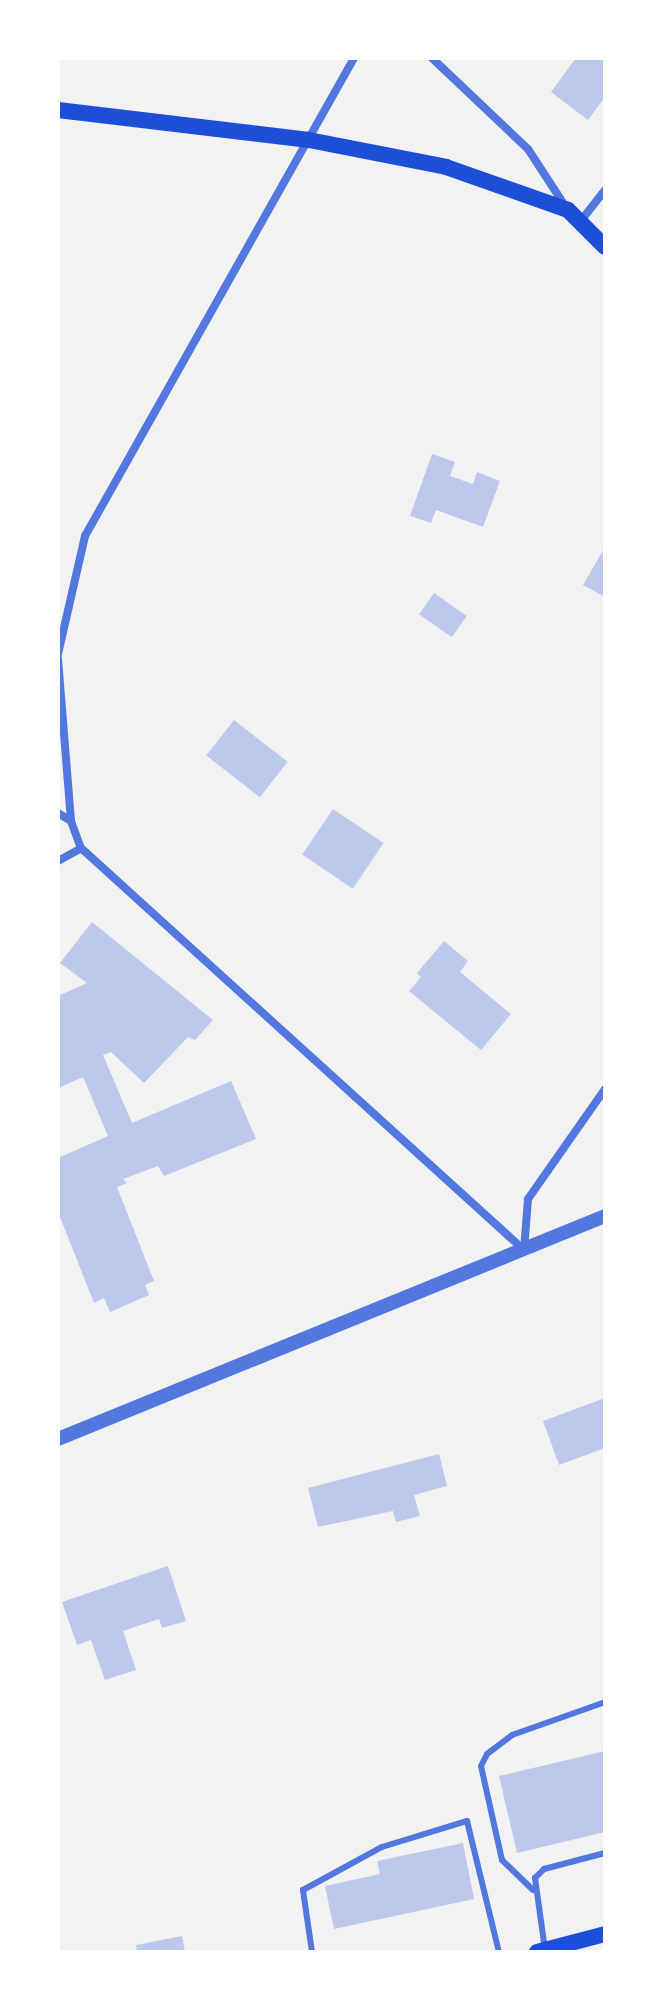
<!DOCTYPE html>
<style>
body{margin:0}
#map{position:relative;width:663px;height:2010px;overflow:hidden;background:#f2f2f2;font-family:"Golos Text",sans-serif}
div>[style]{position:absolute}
.building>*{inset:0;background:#bdc9ec;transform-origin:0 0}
.service>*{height:6px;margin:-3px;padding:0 3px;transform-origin:3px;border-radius:3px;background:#5277de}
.minor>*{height:8px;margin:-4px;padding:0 4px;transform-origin:4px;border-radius:4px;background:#5277de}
.tertiary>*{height:14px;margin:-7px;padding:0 7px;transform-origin:7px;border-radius:7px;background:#5277de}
.secondary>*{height:16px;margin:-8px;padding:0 8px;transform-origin:8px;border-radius:8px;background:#1d4ed8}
span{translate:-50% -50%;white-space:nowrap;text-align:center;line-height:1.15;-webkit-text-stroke:6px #fff;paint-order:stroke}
.frame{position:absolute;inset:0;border:60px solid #fff;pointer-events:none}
</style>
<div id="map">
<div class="building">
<div style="clip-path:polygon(576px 58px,605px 58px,605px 97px,588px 120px,551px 92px)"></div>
<div style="clip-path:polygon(432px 454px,455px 462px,450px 476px,473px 484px,477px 472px,500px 481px,483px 527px,436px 510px,431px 523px,410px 516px)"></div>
<div style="clip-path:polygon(605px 547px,605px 597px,583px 585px)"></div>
<div style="left:434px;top:593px;width:40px;height:26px;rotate:35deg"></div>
<div style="left:234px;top:720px;width:68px;height:45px;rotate:38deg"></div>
<div style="left:333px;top:809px;width:61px;height:55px;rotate:34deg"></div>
<div style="clip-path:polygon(92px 922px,213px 1020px,195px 1040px,188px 1037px,144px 1083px,111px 1052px,103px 1055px,132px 1123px,231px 1081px,256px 1139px,164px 1176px,158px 1166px,123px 1179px,127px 1183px,117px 1187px,154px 1281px,145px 1285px,149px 1295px,110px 1312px,104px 1298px,94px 1303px,58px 1212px,58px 1158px,108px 1136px,83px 1077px,58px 1088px,58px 996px,87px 983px,60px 963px)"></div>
<div style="clip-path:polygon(444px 941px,468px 961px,460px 972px,511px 1014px,481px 1050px,409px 991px,421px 977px,417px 973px)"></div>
<div style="clip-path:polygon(605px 1398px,605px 1448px,559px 1465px,543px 1421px)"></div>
<div style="clip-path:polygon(439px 1454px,447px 1486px,414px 1495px,420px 1516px,396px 1522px,393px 1511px,318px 1527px,308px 1488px)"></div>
<div style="clip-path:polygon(168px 1566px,186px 1621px,162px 1628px,159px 1619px,123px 1631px,136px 1670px,105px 1680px,91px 1640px,77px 1645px,62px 1602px)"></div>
<div style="clip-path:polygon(605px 1751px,605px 1832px,517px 1853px,499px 1776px)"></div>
<div style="clip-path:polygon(463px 1843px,474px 1899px,334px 1929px,325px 1886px,380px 1874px,377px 1861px)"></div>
<div style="clip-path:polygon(182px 1936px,185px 1952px,137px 1952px,136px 1945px)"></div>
</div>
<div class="service">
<div style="left:533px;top:1890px;width:43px;rotate:-135.9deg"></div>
<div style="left:502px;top:1860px;width:96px;rotate:-102.6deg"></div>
<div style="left:481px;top:1766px;width:13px;rotate:-63deg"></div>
<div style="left:487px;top:1754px;width:31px;rotate:-37deg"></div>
<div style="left:512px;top:1735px;width:99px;rotate:-19.5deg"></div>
<div style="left:545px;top:1950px;width:73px;rotate:-97.9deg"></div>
<div style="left:535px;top:1878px;width:13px;rotate:-45deg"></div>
<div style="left:544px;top:1869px;width:63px;rotate:-14.7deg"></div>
<div style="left:312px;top:1952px;width:63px;rotate:-98.3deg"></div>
<div style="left:303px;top:1890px;width:90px;rotate:-28.6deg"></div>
<div style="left:382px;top:1847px;width:89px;rotate:-17deg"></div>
<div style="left:467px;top:1821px;width:135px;rotate:76.3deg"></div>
</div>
<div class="minor">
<div style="left:432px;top:58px;width:132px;rotate:43.5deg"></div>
<div style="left:528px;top:149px;width:68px;rotate:57deg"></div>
<div style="left:580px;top:222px;width:41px;rotate:-52deg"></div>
<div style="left:58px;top:654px;width:121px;rotate:-77.1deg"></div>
<div style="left:85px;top:536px;width:548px;rotate:-60.63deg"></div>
<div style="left:58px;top:659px;width:163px;rotate:85.4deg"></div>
<div style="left:71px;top:821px;width:29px;rotate:70deg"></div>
<div style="left:58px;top:813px;width:15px;rotate:32deg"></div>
<div style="left:81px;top:848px;width:598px;rotate:42.22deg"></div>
<div style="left:58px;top:861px;width:26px;rotate:-29deg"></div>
<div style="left:524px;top:1250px;width:51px;rotate:-85.5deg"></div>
<div style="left:528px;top:1199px;width:134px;rotate:-55deg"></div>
</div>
<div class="tertiary">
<div style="left:58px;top:1439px;width:591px;rotate:-22.18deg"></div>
</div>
<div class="secondary">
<div style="left:58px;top:110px;width:253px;rotate:6.8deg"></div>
<div style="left:309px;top:140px;width:140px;rotate:11.1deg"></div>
<div style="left:446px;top:167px;width:129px;rotate:19.4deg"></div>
<div style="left:568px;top:210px;width:52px;rotate:45deg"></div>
<div style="left:537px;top:1952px;width:70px;rotate:-14.8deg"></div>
</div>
<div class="frame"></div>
</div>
